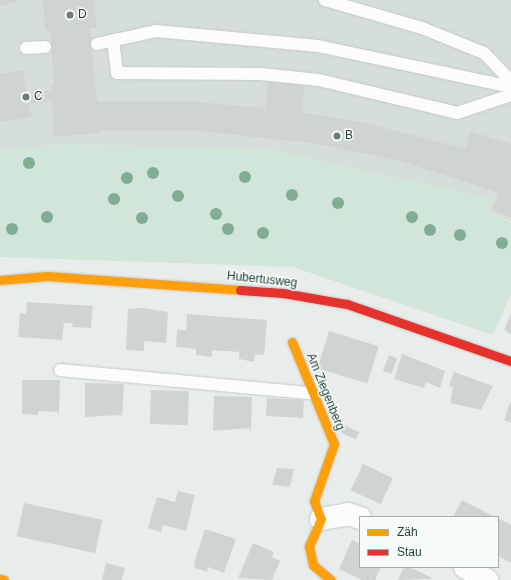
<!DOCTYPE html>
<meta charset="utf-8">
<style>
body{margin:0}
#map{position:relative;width:511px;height:580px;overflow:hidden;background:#e8edeb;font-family:Arial,sans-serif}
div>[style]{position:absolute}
.built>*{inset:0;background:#d6dedb}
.green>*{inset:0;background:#d1e6d8}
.building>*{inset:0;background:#cfd4d2;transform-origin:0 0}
.roads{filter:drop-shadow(0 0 1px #c5cac8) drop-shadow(0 0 1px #c5cac8)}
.lane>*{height:12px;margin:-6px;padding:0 6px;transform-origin:6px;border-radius:6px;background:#fcfcfc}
.street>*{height:22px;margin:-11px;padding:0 11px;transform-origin:11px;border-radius:11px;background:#fcfcfc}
.slow>*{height:9px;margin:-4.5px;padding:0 4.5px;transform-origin:4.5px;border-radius:4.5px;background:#ff9f0a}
.jam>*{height:9px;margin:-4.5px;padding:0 4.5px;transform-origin:4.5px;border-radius:4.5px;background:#e5322d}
.trees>*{width:12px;height:12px;margin:-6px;border-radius:50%;background:#81ae93}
.dots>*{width:11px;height:11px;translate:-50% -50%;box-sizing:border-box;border:2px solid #f7fbf9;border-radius:50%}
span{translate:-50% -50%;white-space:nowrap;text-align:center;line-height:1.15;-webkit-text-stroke:3px #f7fbf9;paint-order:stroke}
.poi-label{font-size:12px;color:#24423a}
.left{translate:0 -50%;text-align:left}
.street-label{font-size:12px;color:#24423a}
.legend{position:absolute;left:359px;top:516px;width:140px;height:52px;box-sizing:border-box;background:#f7fbf9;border:1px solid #a3b1ad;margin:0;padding:5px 7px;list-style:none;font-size:12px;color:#24423a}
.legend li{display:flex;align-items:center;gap:8px;height:20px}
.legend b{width:20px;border:1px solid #a3b1ad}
</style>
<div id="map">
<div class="built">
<div style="clip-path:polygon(0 0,511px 0,511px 222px,489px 212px,492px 199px,62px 144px,0 151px)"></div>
</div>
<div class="green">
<div style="clip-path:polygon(62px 144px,267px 149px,492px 199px,489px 212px,511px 223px,511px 294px,493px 335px,293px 267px,0 257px,0 151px)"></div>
</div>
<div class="building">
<div style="clip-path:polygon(0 0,21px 0,0 6px)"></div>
<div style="clip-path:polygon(43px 0,95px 0,96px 28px,90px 28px,97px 102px,186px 101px,265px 108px,268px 79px,305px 84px,302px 112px,370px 124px,465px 149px,470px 131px,511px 144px,511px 217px,492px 210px,498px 193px,401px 161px,317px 144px,191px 130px,99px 130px,99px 133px,54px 137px,52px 101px,29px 104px,32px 116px,0 122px,0 74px,23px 70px,27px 93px,52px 90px,51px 85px,54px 85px,50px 30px,45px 31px)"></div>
<div style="clip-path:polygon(27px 302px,93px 306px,91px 328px,72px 327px,73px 323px,64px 323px,62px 340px,18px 337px,20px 313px,26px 314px)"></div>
<div style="clip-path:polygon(143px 308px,168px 312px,166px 343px,144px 341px,144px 351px,126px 350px,128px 309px)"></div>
<div style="clip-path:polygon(511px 313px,511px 334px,504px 330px)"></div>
<div style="clip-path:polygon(187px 314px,267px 320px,264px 355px,255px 354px,254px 362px,239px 359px,239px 352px,212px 350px,212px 357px,196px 355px,196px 349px,176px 347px,177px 330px,186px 330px)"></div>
<div style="left:329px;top:331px;width:52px;height:39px;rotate:17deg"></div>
<div style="clip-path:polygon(402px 354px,445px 371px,440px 388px,426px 382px,424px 388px,394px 379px)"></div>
<div style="left:389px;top:355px;width:9px;height:17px;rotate:21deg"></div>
<div style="clip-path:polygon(454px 372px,493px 386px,481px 410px,450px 403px,453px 387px,449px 386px)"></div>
<div style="clip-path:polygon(22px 380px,60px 380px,59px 415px,58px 412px,38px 411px,38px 415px,22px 414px)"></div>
<div style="clip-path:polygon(85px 383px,124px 384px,122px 419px,121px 415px,85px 417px)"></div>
<div style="left:151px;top:390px;width:38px;height:34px;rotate:2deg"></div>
<div style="clip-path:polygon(214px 396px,252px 397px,251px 433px,249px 428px,213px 431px)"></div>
<div style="left:267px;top:398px;width:37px;height:18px;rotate:3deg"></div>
<div style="clip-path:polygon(511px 400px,511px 423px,504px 420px)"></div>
<div style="left:344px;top:425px;width:17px;height:8px;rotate:25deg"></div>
<div style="left:363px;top:464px;width:33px;height:29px;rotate:25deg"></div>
<div style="clip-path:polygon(277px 468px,294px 469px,290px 487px,272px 485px)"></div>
<div style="clip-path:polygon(178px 491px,195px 495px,186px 531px,163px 525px,161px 532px,148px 528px,157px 497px,175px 502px)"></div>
<div style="clip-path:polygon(462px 500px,483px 511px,495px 517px,453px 517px)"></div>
<div style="left:24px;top:503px;width:80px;height:34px;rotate:12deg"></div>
<div style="clip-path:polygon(498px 518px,511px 525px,511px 563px,498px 556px)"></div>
<div style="clip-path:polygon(205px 529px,236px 539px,224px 573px,208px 567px,207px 572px,195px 568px,194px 563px)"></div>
<div style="clip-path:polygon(352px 540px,360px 544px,360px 567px,381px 567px,375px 580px,362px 580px,339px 569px)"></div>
<div style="clip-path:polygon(253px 543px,274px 552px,272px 557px,280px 561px,272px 580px,238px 578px)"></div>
<div style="clip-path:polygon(106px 563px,125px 568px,122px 580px,102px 580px)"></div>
<div style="clip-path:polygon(404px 567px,409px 567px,434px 579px,398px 580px)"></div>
</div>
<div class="roads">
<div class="lane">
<div style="left:325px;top:0;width:101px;rotate:16.1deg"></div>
<div style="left:422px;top:28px;width:67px;rotate:22deg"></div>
<div style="left:484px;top:53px;width:39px;rotate:46deg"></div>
<div style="left:113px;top:40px;width:33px;rotate:83deg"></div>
<div style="left:117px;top:73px;width:143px;rotate:0.4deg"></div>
<div style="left:260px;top:74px;width:59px;rotate:5.8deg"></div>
<div style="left:319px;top:80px;width:142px;rotate:13.4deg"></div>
<div style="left:457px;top:113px;width:57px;rotate:-18.4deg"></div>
<div style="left:97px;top:44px;width:60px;rotate:-12.4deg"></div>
<div style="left:156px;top:31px;width:163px;rotate:5.3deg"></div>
<div style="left:318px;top:46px;width:197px;rotate:12deg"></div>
<div style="left:26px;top:48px;width:19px;rotate:-3deg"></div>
<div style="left:60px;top:370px;width:251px;rotate:5.3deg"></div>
</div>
<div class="street">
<div style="left:321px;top:519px;width:27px;rotate:-10deg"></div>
<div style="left:348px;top:514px;width:13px;rotate:18deg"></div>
<div style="left:465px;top:567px;width:26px;rotate:31deg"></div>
</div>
<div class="slow">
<div style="left:0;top:280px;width:47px;rotate:-4.9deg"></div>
<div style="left:47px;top:276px;width:194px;rotate:4.1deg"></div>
<div style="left:292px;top:342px;width:110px;rotate:67.6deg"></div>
<div style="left:334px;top:444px;width:60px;rotate:109.3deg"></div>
<div style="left:314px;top:501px;width:19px;rotate:69deg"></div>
<div style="left:321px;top:519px;width:30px;rotate:114deg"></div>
<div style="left:309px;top:546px;width:19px;rotate:78deg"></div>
<div style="left:313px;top:565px;width:23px;rotate:40deg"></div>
<div style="left:0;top:579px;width:4px;rotate:14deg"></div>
</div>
<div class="jam">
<div style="left:240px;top:290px;width:43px;rotate:4deg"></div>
<div style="left:283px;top:293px;width:65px;rotate:9.8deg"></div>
<div style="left:347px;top:304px;width:174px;rotate:19.2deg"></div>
</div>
</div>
<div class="trees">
<div style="left:29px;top:163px"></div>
<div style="left:153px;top:173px"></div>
<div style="left:245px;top:177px"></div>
<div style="left:127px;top:178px"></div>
<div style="left:292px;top:195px"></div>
<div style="left:178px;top:196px"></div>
<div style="left:114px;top:199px"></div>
<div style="left:338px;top:203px"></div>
<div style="left:216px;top:214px"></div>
<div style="left:47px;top:217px"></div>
<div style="left:412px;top:217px"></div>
<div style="left:142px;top:218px"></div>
<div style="left:12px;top:229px"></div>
<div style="left:228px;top:229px"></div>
<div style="left:430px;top:230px"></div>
<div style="left:263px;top:233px"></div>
<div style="left:460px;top:235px"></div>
<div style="left:502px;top:243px"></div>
</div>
<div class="dots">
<div style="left:70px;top:15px;background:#697e78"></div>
<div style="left:26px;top:97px;background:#697e78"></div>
<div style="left:337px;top:136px;background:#697e78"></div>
</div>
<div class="poi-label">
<span class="left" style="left:78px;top:15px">D</span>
<span class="left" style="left:34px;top:97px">C</span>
<span class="left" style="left:345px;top:136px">B</span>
</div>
<div class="street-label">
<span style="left:262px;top:280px;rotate:6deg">Hubertusweg</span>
<span style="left:325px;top:392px;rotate:68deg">Am Ziegenberg</span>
</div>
<ul class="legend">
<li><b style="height:5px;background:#ff9f0a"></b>Zäh</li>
<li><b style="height:5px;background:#e5322d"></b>Stau</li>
</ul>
</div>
